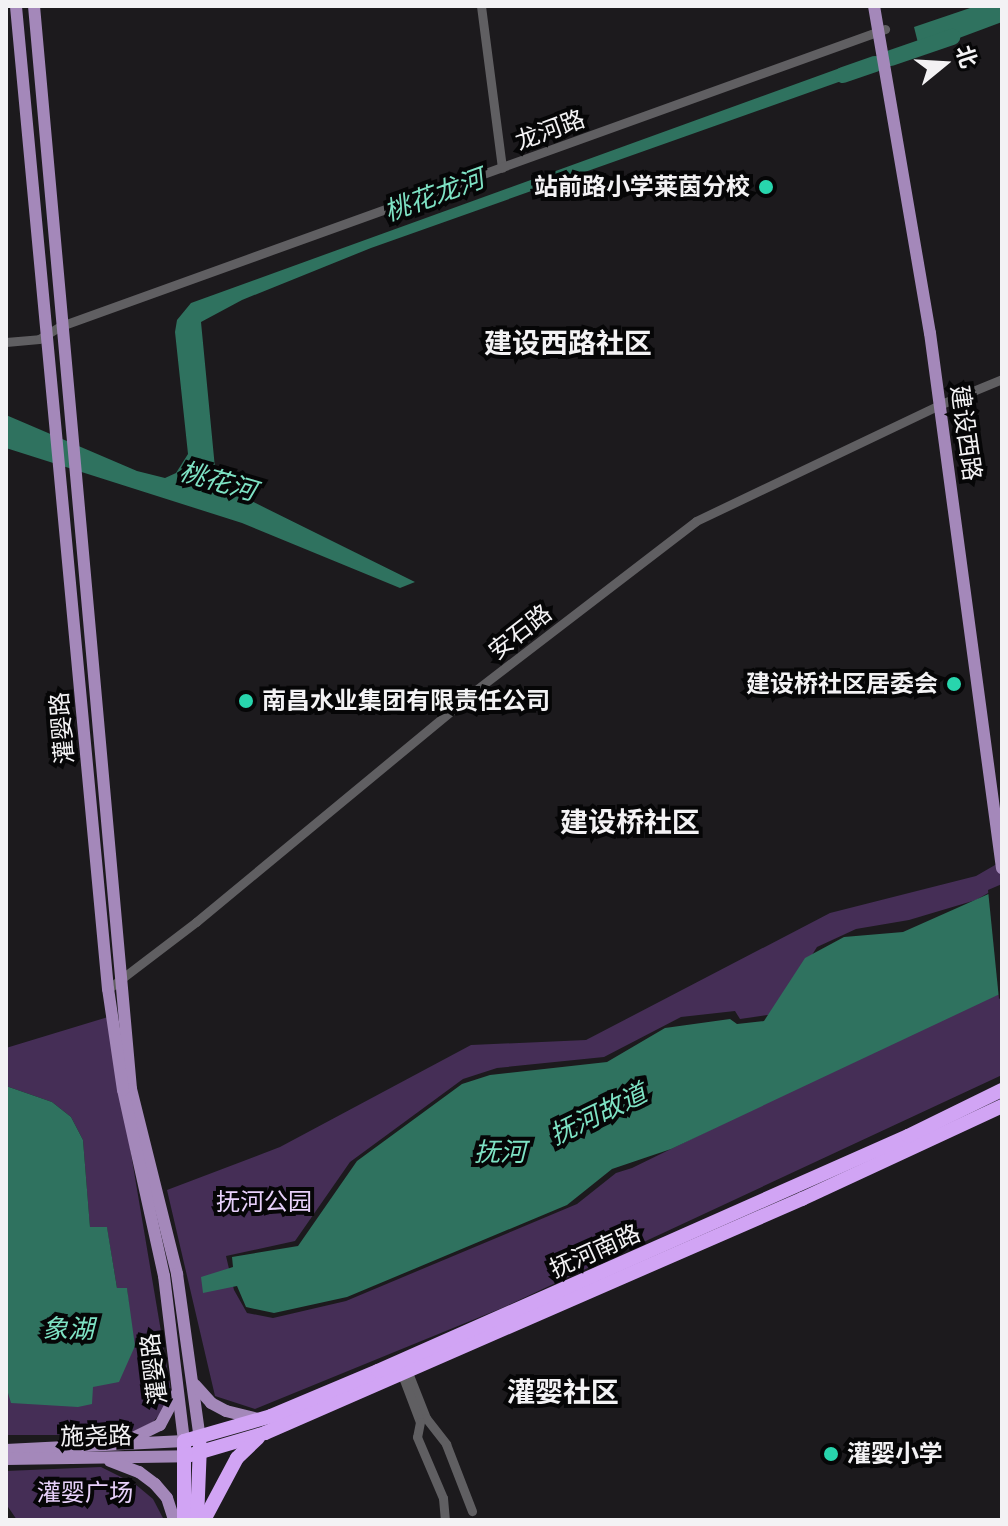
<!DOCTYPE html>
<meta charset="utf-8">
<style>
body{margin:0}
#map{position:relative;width:1008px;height:1526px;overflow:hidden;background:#1c1a1d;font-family:"Public Sans","Noto Sans SC",sans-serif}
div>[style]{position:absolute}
.green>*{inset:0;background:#452e56}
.water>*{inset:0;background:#2f725f}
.pier>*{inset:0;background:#1c1a1d}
.river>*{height:16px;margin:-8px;padding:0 8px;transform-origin:8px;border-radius:8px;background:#2f725f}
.minor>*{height:9px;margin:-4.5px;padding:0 4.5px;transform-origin:4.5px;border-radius:4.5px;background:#605f62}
.major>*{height:12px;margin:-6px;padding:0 6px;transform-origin:6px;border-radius:6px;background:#a488ba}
.highway>*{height:14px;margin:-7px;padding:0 7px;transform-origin:7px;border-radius:7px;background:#d1a4f4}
.dots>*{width:22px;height:22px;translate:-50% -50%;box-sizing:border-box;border:4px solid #060607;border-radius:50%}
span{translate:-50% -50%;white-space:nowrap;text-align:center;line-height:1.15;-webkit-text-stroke:8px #060607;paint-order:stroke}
.street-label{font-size:24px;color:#f3f2f4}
.poi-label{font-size:24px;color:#f3f2f4;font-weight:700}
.right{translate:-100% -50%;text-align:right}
.left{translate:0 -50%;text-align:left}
.park-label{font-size:24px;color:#e8d1fb}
.water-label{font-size:26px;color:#7ee2c4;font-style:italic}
.quarter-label{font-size:28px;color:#f3f2f4;font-weight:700}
.frame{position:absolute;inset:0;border:8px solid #f3f2f4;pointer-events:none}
.north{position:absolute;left:904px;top:24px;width:80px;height:80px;-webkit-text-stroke:6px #060607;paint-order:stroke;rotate:72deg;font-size:22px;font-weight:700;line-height:32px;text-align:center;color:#f3f2f4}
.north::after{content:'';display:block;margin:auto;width:28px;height:36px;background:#f3f2f4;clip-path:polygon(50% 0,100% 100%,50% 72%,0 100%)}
</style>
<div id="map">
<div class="green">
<div style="clip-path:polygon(1002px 861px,1002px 885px,976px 900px,909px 920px,856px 929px,817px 947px,775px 1014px,740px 1019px,735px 1011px,681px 1017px,604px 1057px,497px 1068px,463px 1079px,350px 1162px,295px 1241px,226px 1256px,234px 1290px,247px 1313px,273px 1318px,346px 1301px,577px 1204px,616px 1173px,632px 1168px,1002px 987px,1002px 1075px,502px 1308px,255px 1409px,215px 1396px,167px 1190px,280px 1147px,471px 1045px,586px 1040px,830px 913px,976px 876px)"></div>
<div style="clip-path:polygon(108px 1017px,171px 1391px,165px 1408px,153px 1422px,134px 1431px,111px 1435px,6px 1435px,6px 1386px,93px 1387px,129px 1308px,127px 1289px,117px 1288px,107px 1228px,90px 1228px,83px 1140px,71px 1117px,52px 1102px,6px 1086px,6px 1048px)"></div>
<div style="clip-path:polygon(101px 1467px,135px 1484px,153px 1499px,164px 1520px,17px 1520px,6px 1504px,6px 1471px)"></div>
</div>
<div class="water">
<div style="clip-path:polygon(976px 6px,1002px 6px,1002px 22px,943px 44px,918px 43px,914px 27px)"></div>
<div style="clip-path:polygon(840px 68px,878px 68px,371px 248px,242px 300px,201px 322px,215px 468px,223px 487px,415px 582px,400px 588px,242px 523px,6px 448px,6px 415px,137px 471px,165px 478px,176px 473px,188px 454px,175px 332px,177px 320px,191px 303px)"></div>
<div style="clip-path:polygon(1002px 888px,1002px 993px,671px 1149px,612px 1169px,567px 1205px,347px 1297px,274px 1313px,246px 1307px,237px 1286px,203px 1293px,201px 1277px,233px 1267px,232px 1257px,298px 1246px,357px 1161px,462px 1084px,490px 1075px,607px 1062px,665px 1028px,730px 1019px,737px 1024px,764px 1021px,805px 958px,844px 937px,903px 932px)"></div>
<div style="clip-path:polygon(6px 1086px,52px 1102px,71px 1117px,83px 1140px,90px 1227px,107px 1227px,117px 1288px,127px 1288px,135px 1346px,119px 1382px,93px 1387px,92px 1404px,78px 1407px,11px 1403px,6px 1386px)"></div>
</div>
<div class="pier">
<div style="clip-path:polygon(1002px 884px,1002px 997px,999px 999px,988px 890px)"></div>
</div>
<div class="river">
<div style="left:891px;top:58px;width:65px;rotate:-19deg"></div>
<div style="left:843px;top:75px;width:34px;rotate:-19deg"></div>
</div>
<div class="minor">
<div style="left:481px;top:6px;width:163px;rotate:82.6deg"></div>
<div style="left:6px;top:342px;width:33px;rotate:-5deg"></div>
<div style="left:39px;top:339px;width:26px;rotate:-31deg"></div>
<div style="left:61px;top:326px;width:876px;rotate:-19.82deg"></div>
<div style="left:108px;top:989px;width:111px;rotate:-37.3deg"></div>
<div style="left:196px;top:922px;width:364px;rotate:-39.6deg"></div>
<div style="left:476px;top:690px;width:277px;rotate:-37.5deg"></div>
<div style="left:696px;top:521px;width:269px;rotate:-25.5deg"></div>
<div style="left:939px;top:405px;width:68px;rotate:-22.4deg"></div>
<div style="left:407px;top:1370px;width:52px;rotate:68.4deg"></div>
<div style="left:426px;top:1418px;width:33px;rotate:52deg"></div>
<div style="left:446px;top:1444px;width:72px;rotate:68.8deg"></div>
<div style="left:401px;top:1372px;width:53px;rotate:69.2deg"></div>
<div style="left:420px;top:1422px;width:15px;rotate:101deg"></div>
<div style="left:417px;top:1437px;width:66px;rotate:66.9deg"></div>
<div style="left:443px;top:1498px;width:22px;rotate:85deg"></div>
</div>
<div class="major">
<div style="left:34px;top:6px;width:1087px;rotate:84.88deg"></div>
<div style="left:131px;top:1089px;width:191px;rotate:76deg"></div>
<div style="left:177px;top:1274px;width:167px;rotate:82.1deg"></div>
<div style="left:874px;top:6px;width:332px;rotate:80.3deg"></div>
<div style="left:930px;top:333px;width:540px;rotate:82.34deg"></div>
<div style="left:195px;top:1385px;width:24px;rotate:48deg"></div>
<div style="left:211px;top:1403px;width:17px;rotate:28deg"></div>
<div style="left:226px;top:1411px;width:32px;rotate:14deg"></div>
<div style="left:131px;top:1439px;width:32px;rotate:-26deg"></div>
<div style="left:160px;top:1425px;width:36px;rotate:-62deg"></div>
<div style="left:6px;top:1450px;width:178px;rotate:-2.9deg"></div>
<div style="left:184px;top:1441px;width:166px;rotate:-96.9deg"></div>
<div style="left:164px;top:1276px;width:190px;rotate:-102.4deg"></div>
<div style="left:123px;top:1090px;width:102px;rotate:-98.4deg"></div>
<div style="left:108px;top:989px;width:987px;rotate:-95.35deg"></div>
<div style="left:6px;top:1459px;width:181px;rotate:-0.9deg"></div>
<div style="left:110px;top:1461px;width:31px;rotate:21deg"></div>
<div style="left:139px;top:1472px;width:20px;rotate:37deg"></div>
<div style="left:155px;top:1484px;width:18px;rotate:49deg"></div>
<div style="left:167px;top:1498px;width:23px;rotate:72deg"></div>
</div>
<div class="highway">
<div style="left:187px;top:1456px;width:81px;rotate:-16.4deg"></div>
<div style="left:265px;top:1433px;width:586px;rotate:-23.55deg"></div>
<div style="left:802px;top:1199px;width:221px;rotate:-24.9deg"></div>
<div style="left:184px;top:1520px;width:79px;rotate:-90deg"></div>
<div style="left:184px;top:1441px;width:91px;rotate:-16deg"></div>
<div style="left:271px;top:1416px;width:116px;rotate:-22.8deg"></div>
<div style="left:378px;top:1371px;width:580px;rotate:-23.91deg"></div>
<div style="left:908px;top:1136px;width:105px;rotate:-26.1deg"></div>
<div style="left:197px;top:1520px;width:75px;rotate:-87.7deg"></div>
<div style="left:204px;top:1520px;width:70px;rotate:-62deg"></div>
<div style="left:237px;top:1458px;width:29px;rotate:-44deg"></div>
</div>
<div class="dots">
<div style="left:766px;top:187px;background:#28d5ad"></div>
<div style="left:954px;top:684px;background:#28d5ad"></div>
<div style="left:246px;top:701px;background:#28d5ad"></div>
<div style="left:831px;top:1454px;background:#28d5ad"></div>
</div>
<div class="street-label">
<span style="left:550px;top:130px;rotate:-20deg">龙河路</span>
<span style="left:966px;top:433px;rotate:82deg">建设西路</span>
<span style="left:520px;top:632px;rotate:-38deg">安石路</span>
<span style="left:62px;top:728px;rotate:-95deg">灌婴路</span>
<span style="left:595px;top:1251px;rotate:-24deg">抚河南路</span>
<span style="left:154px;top:1369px;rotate:-97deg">灌婴路</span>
<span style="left:96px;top:1436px;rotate:-1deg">施尧路</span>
</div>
<div class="poi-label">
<span class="right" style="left:750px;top:187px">站前路小学莱茵分校</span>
<span class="right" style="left:938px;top:684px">建设桥社区居委会</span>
<span class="left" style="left:262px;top:701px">南昌水业集团有限责任公司</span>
<span class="left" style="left:847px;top:1454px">灌婴小学</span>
</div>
<div class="park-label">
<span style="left:264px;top:1202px">抚河公园</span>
<span style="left:85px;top:1493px">灌婴广场</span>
</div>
<div class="water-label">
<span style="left:434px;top:195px;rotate:-20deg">桃花龙河</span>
<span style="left:218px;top:481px;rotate:16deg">桃花河</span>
<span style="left:598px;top:1114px;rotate:-26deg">抚河故道</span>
<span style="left:500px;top:1152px">抚河</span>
<span style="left:68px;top:1329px">象湖</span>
</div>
<div class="quarter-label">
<span style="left:568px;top:343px">建设西路社区</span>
<span style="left:630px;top:822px">建设桥社区</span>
<span style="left:563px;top:1392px">灌婴社区</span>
</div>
<div class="frame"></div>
<div class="north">北</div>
</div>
